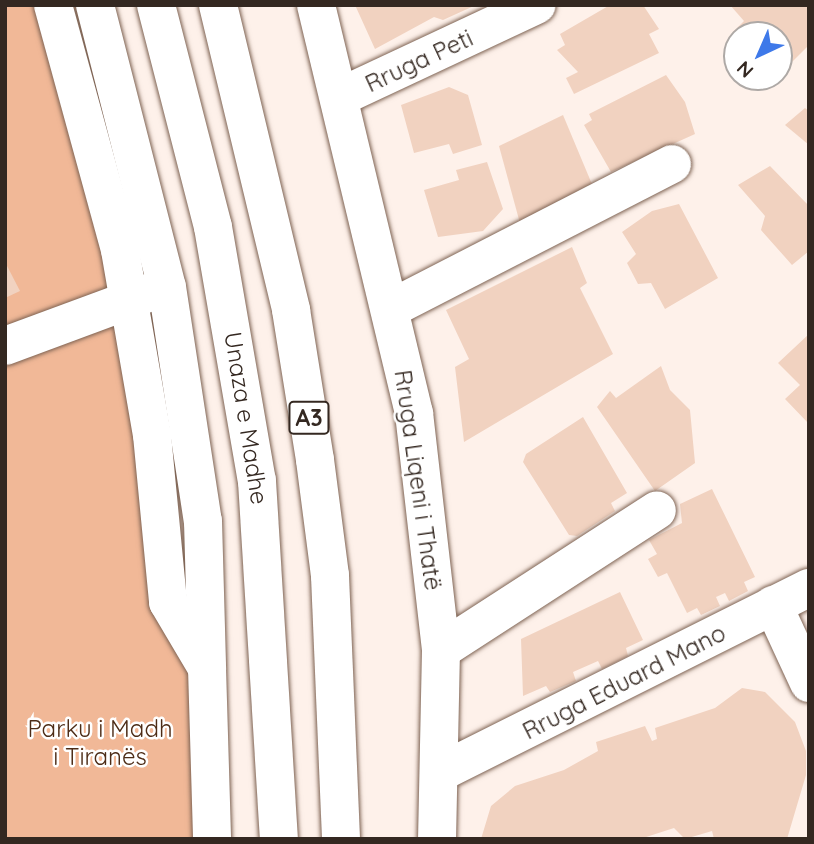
<!DOCTYPE html>
<meta charset="utf-8">
<style>
body{margin:0}
#map{position:relative;width:814px;height:844px;overflow:hidden;background:#fef1ea;font-family:Quicksand,sans-serif}
div>[style]{position:absolute}
.green>*{inset:0;background:#f1b897}
.building>*{inset:0;background:#f1d2c0}
.roads{filter:drop-shadow(0 0 2px #7e6353) drop-shadow(0 0 2px #7e6353)}
.minor>*{height:38px;margin:-19px;padding:0 19px;transform-origin:19px;border-radius:19px;background:#fff}
.highway>*{height:38px;margin:-19px;padding:0 19px;transform-origin:19px;border-radius:19px;background:#fff}
span{translate:-50% -50%;white-space:nowrap;text-align:center;line-height:1.15;-webkit-text-stroke:5px #fff;paint-order:stroke}
.shield-label span{padding:2px 5px;background:#fff;border:2px solid;border-radius:5px;-webkit-text-stroke-width:0}
.shield-label{font-size:23px;color:#342821;font-weight:700}
.street-label{font-size:24px;color:#342821}
.park-label{font-size:24px;color:#4d2c16}
.frame{position:absolute;inset:0;border:7px solid #342821;pointer-events:none}
.north{position:absolute;left:723px;top:21px;width:70px;height:70px;box-sizing:border-box;background:#fff;border:2px solid #aea9a6;border-radius:50%;rotate:224deg;font-size:19px;font-weight:700;line-height:28px;text-align:center;color:#342821}
.north::after{content:'';display:block;margin:auto;width:24px;height:32px;background:#3e79e9;clip-path:polygon(50% 0,100% 100%,50% 72%,0 100%)}
</style>
<div id="map">
<div class="green">
<div style="clip-path:polygon(5px 5px,70px 5px,191px 657px,198px 839px,5px 839px)"></div>
</div>
<div class="building">
<div style="clip-path:polygon(355px 5px,476px 5px,443px 20px,434px 17px,375px 49px)"></div>
<div style="clip-path:polygon(610px 5px,643px 5px,659px 29px,649px 34px,659px 53px,574px 94px,566px 78px,578px 72px,557px 50px,565px 45px,560px 34px)"></div>
<div style="clip-path:polygon(730px 5px,809px 5px,809px 45px,779px 75px,779px 35px,737px 35px,737px 54px,733px 32px,744px 21px)"></div>
<div style="clip-path:polygon(666px 75px,685px 102px,695px 134px,611px 172px,584px 125px,592px 120px,589px 114px)"></div>
<div style="clip-path:polygon(743px 77px,771px 77px,755px 89px)"></div>
<div style="clip-path:polygon(449px 87px,468px 95px,482px 145px,453px 154px,449px 144px,414px 153px,401px 105px)"></div>
<div style="clip-path:polygon(805px 108px,809px 111px,809px 145px,785px 125px)"></div>
<div style="clip-path:polygon(563px 115px,594px 189px,521px 227px,499px 146px)"></div>
<div style="clip-path:polygon(487px 162px,503px 209px,483px 231px,438px 237px,424px 190px,459px 180px,456px 170px)"></div>
<div style="clip-path:polygon(770px 166px,809px 206px,809px 251px,792px 265px,761px 230px,765px 216px,738px 185px)"></div>
<div style="clip-path:polygon(679px 204px,718px 278px,665px 309px,651px 283px,638px 284px,627px 263px,636px 254px,622px 232px,652px 211px)"></div>
<div style="clip-path:polygon(572px 247px,587px 283px,580px 288px,613px 354px,464px 442px,455px 367px,469px 359px,446px 310px)"></div>
<div style="clip-path:polygon(5px 262px,20px 291px,5px 298px)"></div>
<div style="clip-path:polygon(809px 334px,809px 424px,785px 399px,800px 385px,778px 363px)"></div>
<div style="clip-path:polygon(661px 366px,670px 390px,690px 410px,695px 463px,655px 491px,597px 407px,610px 391px,616px 398px)"></div>
<div style="clip-path:polygon(583px 417px,627px 493px,611px 503px,615px 511px,577px 536px,569px 535px,523px 462px,526px 454px)"></div>
<div style="clip-path:polygon(712px 489px,755px 577px,744px 582px,748px 591px,729px 601px,725px 593px,716px 597px,720px 606px,701px 615px,697px 608px,687px 613px,667px 573px,658px 577px,648px 559px,657px 554px,649px 540px,682px 523px,680px 504px)"></div>
<div style="clip-path:polygon(620px 592px,643px 640px,626px 648px,628px 656px,602px 669px,598px 661px,573px 672px,576px 681px,550px 692px,546px 686px,523px 696px,521px 639px)"></div>
<div style="clip-path:polygon(742px 688px,765px 692px,795px 722px,806px 751px,806px 775px,787px 839px,714px 839px,712px 831px,685px 839px,674px 828px,640px 839px,481px 839px,491px 806px,515px 786px,564px 770px,598px 751px,596px 742px,645px 726px,652px 741px,657px 739px,655px 728px,715px 708px)"></div>
</div>
<div class="roads">
<div class="minor">
<div style="left:53px;top:5px;width:254px;rotate:74.7deg"></div>
<div style="left:120px;top:250px;width:188px;rotate:80.2deg"></div>
<div style="left:152px;top:435px;width:168px;rotate:84.5deg"></div>
<div style="left:168px;top:602px;width:77px;rotate:59.4deg"></div>
<div style="left:207px;top:668px;width:171px;rotate:88.3deg"></div>
<div style="left:95px;top:5px;width:291px;rotate:75.7deg"></div>
<div style="left:167px;top:287px;width:237px;rotate:81.3deg"></div>
<div style="left:203px;top:521px;width:142px;rotate:88.4deg"></div>
<div style="left:316px;top:5px;width:420px;rotate:76.5deg"></div>
<div style="left:414px;top:413px;width:239px;rotate:83.5deg"></div>
<div style="left:441px;top:650px;width:189px;rotate:91.2deg"></div>
<div style="left:340px;top:97px;width:217px;rotate:-25.1deg"></div>
<div style="left:390px;top:309px;width:317px;rotate:-27.2deg"></div>
<div style="left:5px;top:346px;width:156px;rotate:-20.3deg"></div>
<div style="left:773px;top:605px;width:86px;rotate:65.2deg"></div>
<div style="left:441px;top:650px;width:257px;rotate:-32.9deg"></div>
<div style="left:439px;top:773px;width:414px;rotate:-26.6deg"></div>
</div>
<div class="highway">
<div style="left:156px;top:5px;width:229px;rotate:75.6deg"></div>
<div style="left:213px;top:227px;width:258px;rotate:80.2deg"></div>
<div style="left:257px;top:481px;width:359px;rotate:86.5deg"></div>
<div style="left:218px;top:5px;width:314px;rotate:76.5deg"></div>
<div style="left:291px;top:310px;width:152px;rotate:80.9deg"></div>
<div style="left:315px;top:460px;width:117px;rotate:82.6deg"></div>
<div style="left:330px;top:576px;width:263px;rotate:87.6deg"></div>
</div>
</div>
<div class="shield-label">
<span style="left:309px;top:418px">A3</span>
</div>
<div class="street-label">
<span style="left:419px;top:61px;rotate:-25deg">Rruga Peti</span>
<span style="left:246px;top:418px;rotate:81deg">Unaza e Madhe</span>
<span style="left:418px;top:480px;rotate:82deg">Rruga Liqeni i Thatë</span>
<span style="left:624px;top:682px;rotate:-27deg">Rruga Eduard Mano</span>
</div>
<div class="park-label">
<span style="left:100px;top:743px">Parku i Madh<br>i Tiranës</span>
</div>
<div class="frame"></div>
<div class="north">N</div>
</div>
